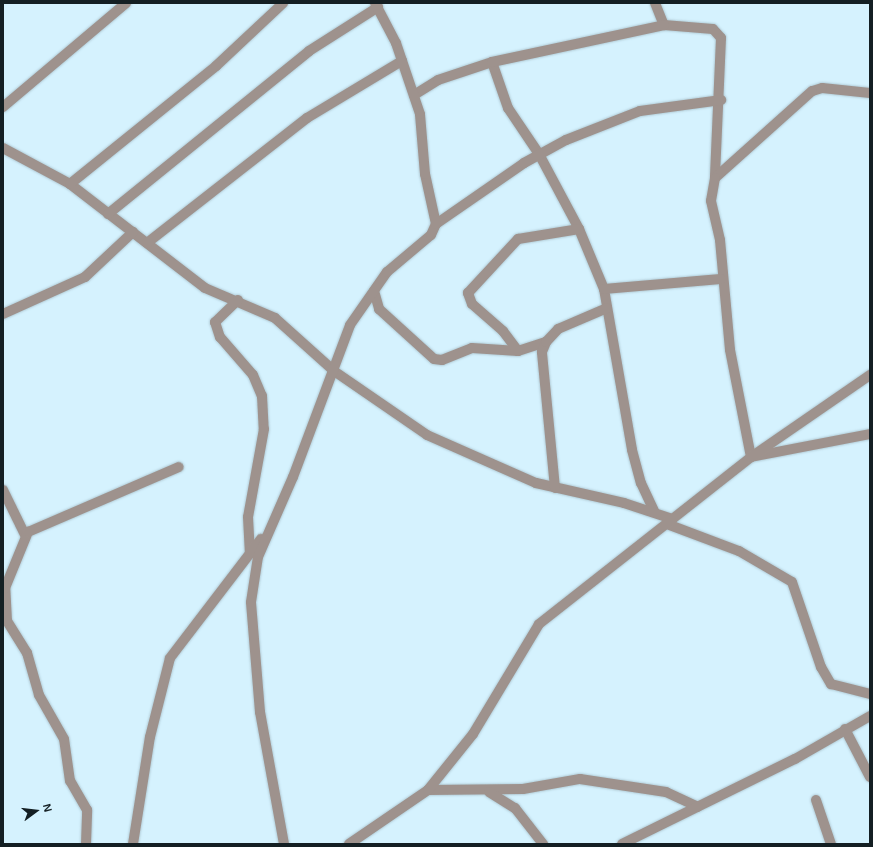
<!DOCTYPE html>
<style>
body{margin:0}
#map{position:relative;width:873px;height:847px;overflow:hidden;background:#d5f2fe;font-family:Helvetica,sans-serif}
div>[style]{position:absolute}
.roads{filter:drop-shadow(0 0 1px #b2ccd7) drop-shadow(0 0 1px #b2ccd7)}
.minor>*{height:10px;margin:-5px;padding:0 5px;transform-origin:5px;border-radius:5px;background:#9e928d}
span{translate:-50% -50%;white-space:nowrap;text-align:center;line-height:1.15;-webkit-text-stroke:3.5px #d5f2fe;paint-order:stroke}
.frame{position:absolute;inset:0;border:4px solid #141f23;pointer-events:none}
.north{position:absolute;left:16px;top:791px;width:40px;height:40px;-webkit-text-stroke:3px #d5f2fe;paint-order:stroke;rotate:75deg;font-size:11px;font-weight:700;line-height:16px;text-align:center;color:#141f23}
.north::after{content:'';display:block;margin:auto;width:14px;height:18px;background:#141f23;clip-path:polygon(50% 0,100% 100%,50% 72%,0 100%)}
</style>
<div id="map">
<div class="roads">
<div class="minor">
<div style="left:655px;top:3px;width:24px;rotate:68deg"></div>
<div style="left:664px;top:25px;width:49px;rotate:4.7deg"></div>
<div style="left:713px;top:29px;width:12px;rotate:48deg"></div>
<div style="left:721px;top:38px;width:140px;rotate:92.5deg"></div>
<div style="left:492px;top:62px;width:49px;rotate:70.8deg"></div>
<div style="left:508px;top:108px;width:55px;rotate:56deg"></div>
<div style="left:539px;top:154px;width:85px;rotate:61.9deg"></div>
<div style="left:579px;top:229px;width:65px;rotate:67.4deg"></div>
<div style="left:604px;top:289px;width:163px;rotate:80.1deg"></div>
<div style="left:632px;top:450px;width:34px;rotate:75deg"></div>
<div style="left:641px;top:483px;width:33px;rotate:65deg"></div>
<div style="left:870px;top:93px;width:48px;rotate:-174.1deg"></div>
<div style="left:822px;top:88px;width:10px;rotate:163deg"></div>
<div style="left:812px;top:91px;width:130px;rotate:138.1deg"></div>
<div style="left:715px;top:178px;width:23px;rotate:100deg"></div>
<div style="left:711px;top:201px;width:40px;rotate:77deg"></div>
<div style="left:720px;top:240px;width:110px;rotate:84.8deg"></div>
<div style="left:730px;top:350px;width:109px;rotate:78.9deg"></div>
<div style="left:751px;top:457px;width:121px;rotate:-10.9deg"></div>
<div style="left:414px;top:95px;width:28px;rotate:-32deg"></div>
<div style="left:438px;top:80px;width:57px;rotate:-18.4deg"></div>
<div style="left:492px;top:62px;width:176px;rotate:-12.1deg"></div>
<div style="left:3px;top:107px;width:161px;rotate:-40.2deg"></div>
<div style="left:3px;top:148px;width:76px;rotate:28.2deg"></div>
<div style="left:70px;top:184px;width:170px;rotate:37.6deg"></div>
<div style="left:205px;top:288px;width:76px;rotate:23.2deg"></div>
<div style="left:275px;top:318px;width:79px;rotate:41.9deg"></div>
<div style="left:334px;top:371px;width:113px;rotate:34.5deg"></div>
<div style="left:427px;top:435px;width:119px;rotate:23.8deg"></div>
<div style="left:536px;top:483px;width:90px;rotate:12.8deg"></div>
<div style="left:624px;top:503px;width:51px;rotate:18.4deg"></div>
<div style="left:70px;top:184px;width:188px;rotate:-38.9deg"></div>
<div style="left:216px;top:66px;width:92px;rotate:-43.2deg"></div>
<div style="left:108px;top:214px;width:259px;rotate:-39deg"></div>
<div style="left:309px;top:51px;width:82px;rotate:-32.5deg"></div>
<div style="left:436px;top:224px;width:107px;rotate:-34.7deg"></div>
<div style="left:524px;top:163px;width:48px;rotate:-28.7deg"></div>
<div style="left:566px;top:140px;width:79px;rotate:-21.4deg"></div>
<div style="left:640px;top:111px;width:82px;rotate:-7.7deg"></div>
<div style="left:147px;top:243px;width:203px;rotate:-38deg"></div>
<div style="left:307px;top:118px;width:111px;rotate:-31deg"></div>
<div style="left:604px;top:289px;width:117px;rotate:-4.9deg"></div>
<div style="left:374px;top:291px;width:19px;rotate:74deg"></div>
<div style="left:379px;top:309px;width:74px;rotate:42.3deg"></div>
<div style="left:434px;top:359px;width:8px;rotate:7deg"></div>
<div style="left:442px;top:360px;width:32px;rotate:-22deg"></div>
<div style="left:472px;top:348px;width:46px;rotate:3.7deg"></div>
<div style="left:518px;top:351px;width:29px;rotate:-18deg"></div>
<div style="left:238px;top:300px;width:32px;rotate:136deg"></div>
<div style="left:215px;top:322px;width:16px;rotate:72deg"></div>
<div style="left:220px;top:337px;width:50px;rotate:49deg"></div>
<div style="left:253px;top:375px;width:23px;rotate:67deg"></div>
<div style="left:262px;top:396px;width:33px;rotate:87deg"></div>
<div style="left:264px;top:429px;width:89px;rotate:100.3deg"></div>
<div style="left:248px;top:517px;width:35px;rotate:87deg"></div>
<div style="left:3px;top:314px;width:90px;rotate:-24.3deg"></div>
<div style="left:85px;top:277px;width:66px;rotate:-43.2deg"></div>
<div style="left:518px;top:351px;width:25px;rotate:-127deg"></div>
<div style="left:503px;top:331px;width:41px;rotate:-138.9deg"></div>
<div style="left:472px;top:304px;width:12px;rotate:-110deg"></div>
<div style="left:468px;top:293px;width:74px;rotate:-47.2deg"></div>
<div style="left:518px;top:239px;width:62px;rotate:-9.3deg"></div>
<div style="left:555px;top:488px;width:137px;rotate:-95.5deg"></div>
<div style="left:542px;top:352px;width:11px;rotate:-68deg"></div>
<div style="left:546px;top:342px;width:18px;rotate:-47deg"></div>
<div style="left:558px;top:329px;width:53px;rotate:-23.2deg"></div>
<div style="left:3px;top:490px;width:50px;rotate:63.9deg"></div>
<div style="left:667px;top:524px;width:77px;rotate:20.6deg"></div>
<div style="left:739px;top:551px;width:61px;rotate:30.3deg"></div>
<div style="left:792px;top:582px;width:90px;rotate:71.2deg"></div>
<div style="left:821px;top:667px;width:20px;rotate:60deg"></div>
<div style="left:831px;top:684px;width:40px;rotate:14.4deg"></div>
<div style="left:845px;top:729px;width:54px;rotate:62.5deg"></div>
<div style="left:428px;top:790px;width:95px;rotate:-0.6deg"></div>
<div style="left:523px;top:789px;width:58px;rotate:-10deg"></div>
<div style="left:580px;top:779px;width:87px;rotate:8.6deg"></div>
<div style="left:666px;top:792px;width:35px;rotate:25deg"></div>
<div style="left:489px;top:792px;width:31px;rotate:32deg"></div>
<div style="left:515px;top:808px;width:46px;rotate:52.1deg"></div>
<div style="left:816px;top:800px;width:46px;rotate:71.2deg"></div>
<div style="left:86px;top:844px;width:34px;rotate:-88deg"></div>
<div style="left:87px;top:810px;width:34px;rotate:-120deg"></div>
<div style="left:70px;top:781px;width:42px;rotate:-98.1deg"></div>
<div style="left:64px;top:739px;width:51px;rotate:-119.6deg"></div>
<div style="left:39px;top:695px;width:44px;rotate:-105.9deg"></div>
<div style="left:27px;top:653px;width:38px;rotate:-122deg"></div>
<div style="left:7px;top:621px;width:33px;rotate:-93deg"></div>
<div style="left:5px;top:588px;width:61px;rotate:-67.7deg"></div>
<div style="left:28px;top:532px;width:164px;rotate:-23.3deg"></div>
<div style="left:133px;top:844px;width:108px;rotate:-81deg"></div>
<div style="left:150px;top:737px;width:81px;rotate:-75.8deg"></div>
<div style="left:170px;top:658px;width:150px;rotate:-52.6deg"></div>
<div style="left:284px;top:844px;width:134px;rotate:-100.3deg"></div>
<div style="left:260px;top:712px;width:110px;rotate:-94.7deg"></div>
<div style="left:251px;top:602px;width:46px;rotate:-81.2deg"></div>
<div style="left:258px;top:557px;width:87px;rotate:-66.4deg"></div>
<div style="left:293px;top:477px;width:162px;rotate:-69.4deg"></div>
<div style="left:350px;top:325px;width:65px;rotate:-55.1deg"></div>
<div style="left:387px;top:272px;width:57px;rotate:-40.1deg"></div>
<div style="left:431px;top:235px;width:12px;rotate:-66deg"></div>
<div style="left:436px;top:224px;width:51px;rotate:-102.4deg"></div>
<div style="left:425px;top:174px;width:60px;rotate:-94.8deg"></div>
<div style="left:420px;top:114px;width:75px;rotate:-108.7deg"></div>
<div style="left:396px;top:43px;width:45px;rotate:-117.7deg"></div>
<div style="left:349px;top:844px;width:96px;rotate:-34.4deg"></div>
<div style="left:428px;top:790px;width:72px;rotate:-51.2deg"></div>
<div style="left:473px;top:734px;width:128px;rotate:-59deg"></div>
<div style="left:539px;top:624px;width:270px;rotate:-38.2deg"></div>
<div style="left:751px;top:457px;width:145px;rotate:-34.6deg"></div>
<div style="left:622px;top:844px;width:193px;rotate:-26.2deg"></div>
<div style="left:795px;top:759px;width:86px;rotate:-29.8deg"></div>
</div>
</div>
<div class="frame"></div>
<div class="north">N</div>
</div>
